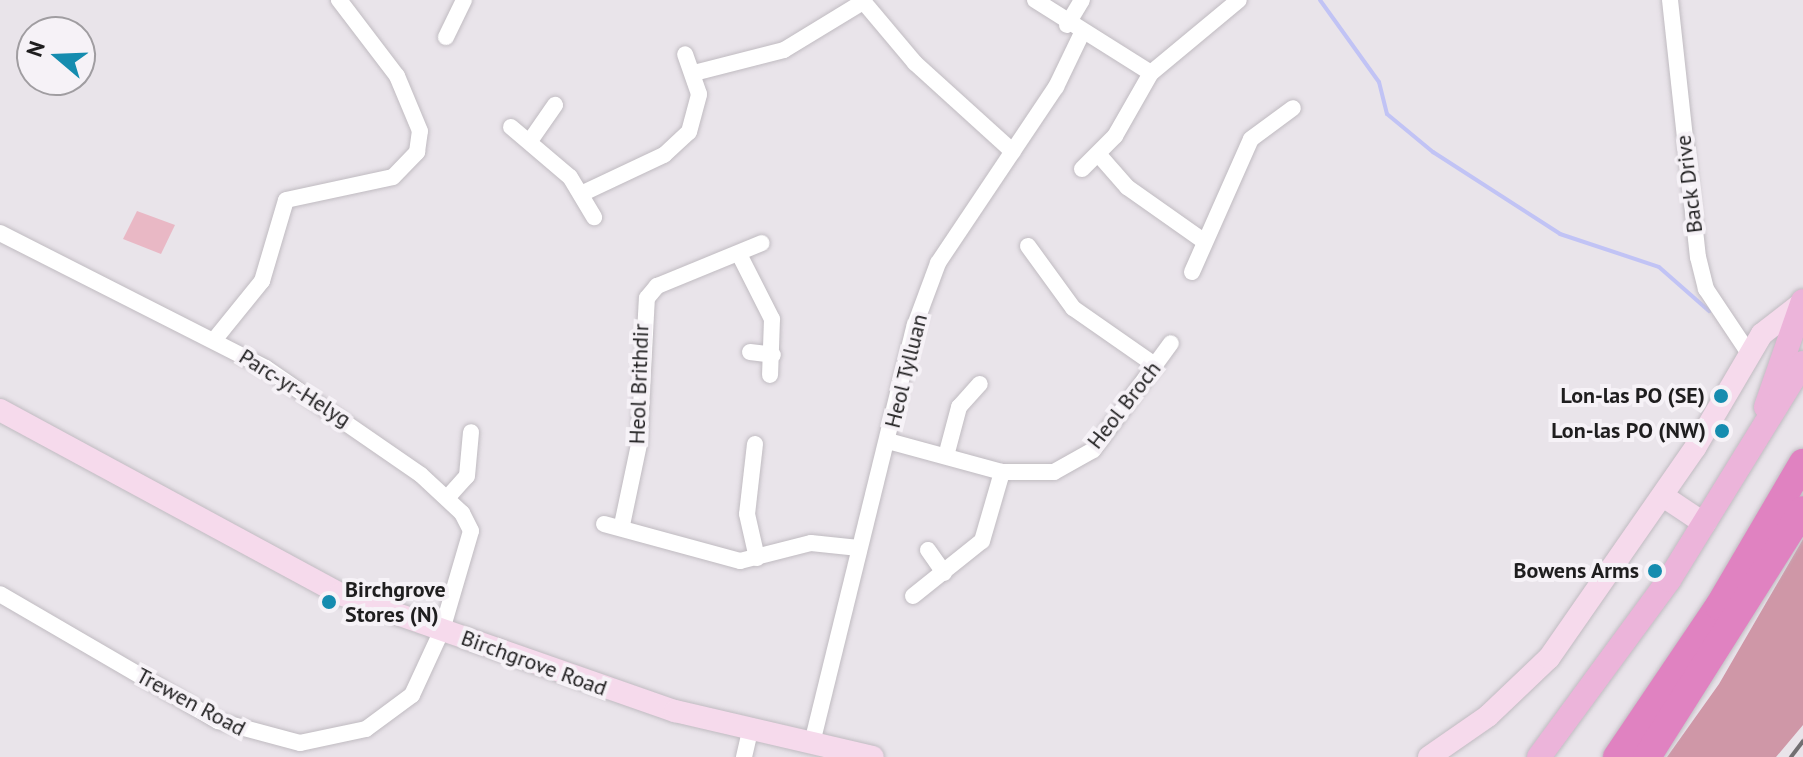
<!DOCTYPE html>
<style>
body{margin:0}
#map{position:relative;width:1803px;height:757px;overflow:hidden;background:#e9e4ea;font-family:"PT Sans",sans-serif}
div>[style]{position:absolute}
.green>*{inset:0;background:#e9b8c5}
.forest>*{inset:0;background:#cf97a7}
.stream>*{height:4px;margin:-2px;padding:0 2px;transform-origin:2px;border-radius:2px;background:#c1c3f5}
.roads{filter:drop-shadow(0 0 2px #c0bbc1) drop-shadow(0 0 2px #c0bbc1)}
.street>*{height:16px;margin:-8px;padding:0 8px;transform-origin:8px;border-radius:8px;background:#fff}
.secondary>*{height:22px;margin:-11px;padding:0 11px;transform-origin:11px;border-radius:11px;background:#f6daec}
.primary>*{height:24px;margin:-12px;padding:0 12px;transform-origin:12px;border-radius:12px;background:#ecb4da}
.highway>*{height:28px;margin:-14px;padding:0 14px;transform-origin:14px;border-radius:14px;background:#e082c1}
.rail>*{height:4px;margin:-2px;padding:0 2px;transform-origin:2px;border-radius:2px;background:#726f72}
.dots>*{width:22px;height:22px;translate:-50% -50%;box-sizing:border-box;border:4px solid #f6f2f7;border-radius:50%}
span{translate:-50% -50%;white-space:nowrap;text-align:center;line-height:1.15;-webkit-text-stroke:8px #f6f2f7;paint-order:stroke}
.street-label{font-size:22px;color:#1f1e1f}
.poi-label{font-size:22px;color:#1f1e1f;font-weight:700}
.right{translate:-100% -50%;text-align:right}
.left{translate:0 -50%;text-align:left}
.north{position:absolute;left:16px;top:16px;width:80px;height:80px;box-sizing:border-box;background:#f6f2f7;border:2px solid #a09da1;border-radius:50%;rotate:289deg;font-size:22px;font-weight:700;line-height:32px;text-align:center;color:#1f1e1f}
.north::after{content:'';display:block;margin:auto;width:28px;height:36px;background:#158caf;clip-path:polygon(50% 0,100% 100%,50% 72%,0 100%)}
</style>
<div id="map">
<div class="green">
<div style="clip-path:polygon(137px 211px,175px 225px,161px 254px,123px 239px)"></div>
</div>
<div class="forest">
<div style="clip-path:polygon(1803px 539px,1803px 725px,1776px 757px,1667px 757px,1719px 684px)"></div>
</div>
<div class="stream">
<div style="left:1320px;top:0;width:101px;rotate:54.3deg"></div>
<div style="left:1379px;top:82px;width:33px;rotate:76deg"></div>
<div style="left:1387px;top:114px;width:60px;rotate:39.6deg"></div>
<div style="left:1433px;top:152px;width:151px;rotate:32.8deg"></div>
<div style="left:1560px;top:234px;width:104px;rotate:18.4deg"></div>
<div style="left:1659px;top:267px;width:67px;rotate:41.3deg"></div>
</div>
<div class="roads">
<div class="street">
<div style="left:862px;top:0;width:82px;rotate:49.9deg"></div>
<div style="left:915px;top:63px;width:132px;rotate:42.2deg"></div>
<div style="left:1035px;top:0;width:137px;rotate:32.2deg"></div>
<div style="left:1670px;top:0;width:259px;rotate:83.8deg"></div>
<div style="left:1698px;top:257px;width:33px;rotate:76deg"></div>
<div style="left:1706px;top:289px;width:79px;rotate:56.3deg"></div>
<div style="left:1067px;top:25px;width:29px;rotate:-59deg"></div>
<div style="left:446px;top:37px;width:41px;rotate:-64.1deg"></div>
<div style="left:694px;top:73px;width:93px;rotate:-14.3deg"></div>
<div style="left:784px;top:50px;width:92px;rotate:-31.3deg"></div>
<div style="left:511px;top:127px;width:77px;rotate:40.3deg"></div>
<div style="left:570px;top:177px;width:47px;rotate:59deg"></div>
<div style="left:530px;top:141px;width:44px;rotate:-55.2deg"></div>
<div style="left:1099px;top:155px;width:43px;rotate:48.8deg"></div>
<div style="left:1127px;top:187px;width:92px;rotate:35.2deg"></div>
<div style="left:1082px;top:169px;width:47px;rotate:-45deg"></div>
<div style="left:1115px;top:136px;width:73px;rotate:-60.3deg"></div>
<div style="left:1151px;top:73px;width:114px;rotate:-39.7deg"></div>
<div style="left:581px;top:194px;width:92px;rotate:-25.2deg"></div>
<div style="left:664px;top:155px;width:34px;rotate:-43deg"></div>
<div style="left:689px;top:132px;width:39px;rotate:-75deg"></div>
<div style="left:699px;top:94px;width:42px;rotate:-109.3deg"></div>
<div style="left:0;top:233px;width:298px;rotate:26.9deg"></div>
<div style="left:266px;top:368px;width:188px;rotate:34.6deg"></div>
<div style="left:421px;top:475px;width:56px;rotate:42.8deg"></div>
<div style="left:462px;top:513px;width:20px;rotate:63deg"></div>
<div style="left:471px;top:531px;width:103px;rotate:106.3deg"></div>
<div style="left:442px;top:630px;width:72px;rotate:114.8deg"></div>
<div style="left:412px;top:695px;width:57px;rotate:143.5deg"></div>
<div style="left:366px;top:729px;width:67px;rotate:168deg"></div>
<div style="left:300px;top:743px;width:85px;rotate:-165deg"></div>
<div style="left:218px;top:721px;width:252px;rotate:-149.8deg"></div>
<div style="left:1028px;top:246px;width:77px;rotate:54deg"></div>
<div style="left:1073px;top:308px;width:101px;rotate:34.9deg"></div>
<div style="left:739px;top:254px;width:73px;rotate:63.1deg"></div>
<div style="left:772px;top:319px;width:56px;rotate:92deg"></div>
<div style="left:1192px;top:272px;width:145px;rotate:-66.1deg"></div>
<div style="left:1251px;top:139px;width:52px;rotate:-36.4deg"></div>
<div style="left:215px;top:339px;width:75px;rotate:-51deg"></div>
<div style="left:262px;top:281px;width:84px;rotate:-73.5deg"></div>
<div style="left:286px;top:200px;width:109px;rotate:-12.1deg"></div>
<div style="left:393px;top:177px;width:35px;rotate:-46deg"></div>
<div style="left:417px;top:152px;width:21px;rotate:-82deg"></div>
<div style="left:420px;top:131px;width:60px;rotate:-112.7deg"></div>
<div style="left:397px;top:76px;width:96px;rotate:-127.3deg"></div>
<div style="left:750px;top:352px;width:23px;rotate:7deg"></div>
<div style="left:888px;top:441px;width:118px;rotate:15.2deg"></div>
<div style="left:1002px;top:472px;width:52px"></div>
<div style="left:1054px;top:472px;width:45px;rotate:-29.4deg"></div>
<div style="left:1093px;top:450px;width:132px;rotate:-53.9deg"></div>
<div style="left:755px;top:444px;width:70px;rotate:96.5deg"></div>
<div style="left:747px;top:514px;width:45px;rotate:77.2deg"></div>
<div style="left:946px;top:456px;width:51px;rotate:-75.1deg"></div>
<div style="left:959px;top:407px;width:31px;rotate:-48deg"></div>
<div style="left:448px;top:497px;width:28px;rotate:-48deg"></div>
<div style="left:467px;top:476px;width:44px;rotate:-84.8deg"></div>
<div style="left:604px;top:524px;width:141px;rotate:15.2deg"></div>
<div style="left:740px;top:561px;width:73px;rotate:-14.2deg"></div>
<div style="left:811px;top:543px;width:48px;rotate:5.9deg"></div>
<div style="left:622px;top:525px;width:83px;rotate:-78.1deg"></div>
<div style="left:639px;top:444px;width:146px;rotate:-86.9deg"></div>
<div style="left:647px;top:298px;width:16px;rotate:-50deg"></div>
<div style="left:657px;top:286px;width:113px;rotate:-22.3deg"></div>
<div style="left:928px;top:550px;width:28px;rotate:55deg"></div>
<div style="left:913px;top:596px;width:88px;rotate:-38.6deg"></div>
<div style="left:982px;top:541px;width:72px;rotate:-73.8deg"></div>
<div style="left:812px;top:743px;width:431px;rotate:-76.2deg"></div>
<div style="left:915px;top:325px;width:66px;rotate:-69.6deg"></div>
<div style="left:938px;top:263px;width:212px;rotate:-56.2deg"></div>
<div style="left:1056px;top:87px;width:60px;rotate:-64.3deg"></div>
<div style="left:744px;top:757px;width:28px;rotate:-77deg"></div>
</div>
<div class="secondary">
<div style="left:0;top:410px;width:387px;rotate:28.4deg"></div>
<div style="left:340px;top:594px;width:355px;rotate:19.3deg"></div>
<div style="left:675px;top:711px;width:203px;rotate:13.1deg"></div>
<div style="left:1663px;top:496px;width:50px;rotate:33.7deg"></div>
<div style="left:1429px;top:757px;width:72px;rotate:-34.8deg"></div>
<div style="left:1488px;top:716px;width:84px;rotate:-43.6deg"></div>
<div style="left:1549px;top:658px;width:256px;rotate:-55.2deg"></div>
<div style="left:1695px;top:448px;width:132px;rotate:-59.6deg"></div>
<div style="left:1762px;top:334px;width:51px;rotate:-37.8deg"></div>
</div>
<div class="primary">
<div style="left:1766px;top:407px;width:112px;rotate:-70.8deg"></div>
<div style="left:1539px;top:757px;width:220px;rotate:-53.7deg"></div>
<div style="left:1669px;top:580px;width:255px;rotate:-58.3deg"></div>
</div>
<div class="highway">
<div style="left:1617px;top:757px;width:182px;rotate:-56deg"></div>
<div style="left:1719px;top:606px;width:166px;rotate:-59.6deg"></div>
<div style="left:1647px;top:757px;width:292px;rotate:-57.7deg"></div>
</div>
</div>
<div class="rail">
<div style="left:1791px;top:757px;width:20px;rotate:-53deg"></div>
</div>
<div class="dots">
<div style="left:1721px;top:396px;background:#158caf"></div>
<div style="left:1722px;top:431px;background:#158caf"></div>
<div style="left:1655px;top:571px;background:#158caf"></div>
<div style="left:329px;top:602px;background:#158caf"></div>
</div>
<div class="street-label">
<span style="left:1689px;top:184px;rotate:-97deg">Back Drive</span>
<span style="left:906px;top:371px;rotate:-76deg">Heol Tylluan</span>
<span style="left:639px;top:384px;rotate:-88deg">Heol Brithdir</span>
<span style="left:295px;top:388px;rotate:32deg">Parc-yr-Helyg</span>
<span style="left:1124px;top:405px;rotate:-52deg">Heol Broch</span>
<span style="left:534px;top:663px;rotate:20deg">Birchgrove Road</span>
<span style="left:191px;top:702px;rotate:28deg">Trewen Road</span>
</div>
<div class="poi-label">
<span class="right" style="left:1705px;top:396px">Lon-las PO (SE)</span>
<span class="right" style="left:1706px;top:431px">Lon-las PO (NW)</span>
<span class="right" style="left:1639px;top:571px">Bowens Arms</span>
<span class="left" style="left:345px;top:602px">Birchgrove<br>Stores (N)</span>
</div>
<div class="north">N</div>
</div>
